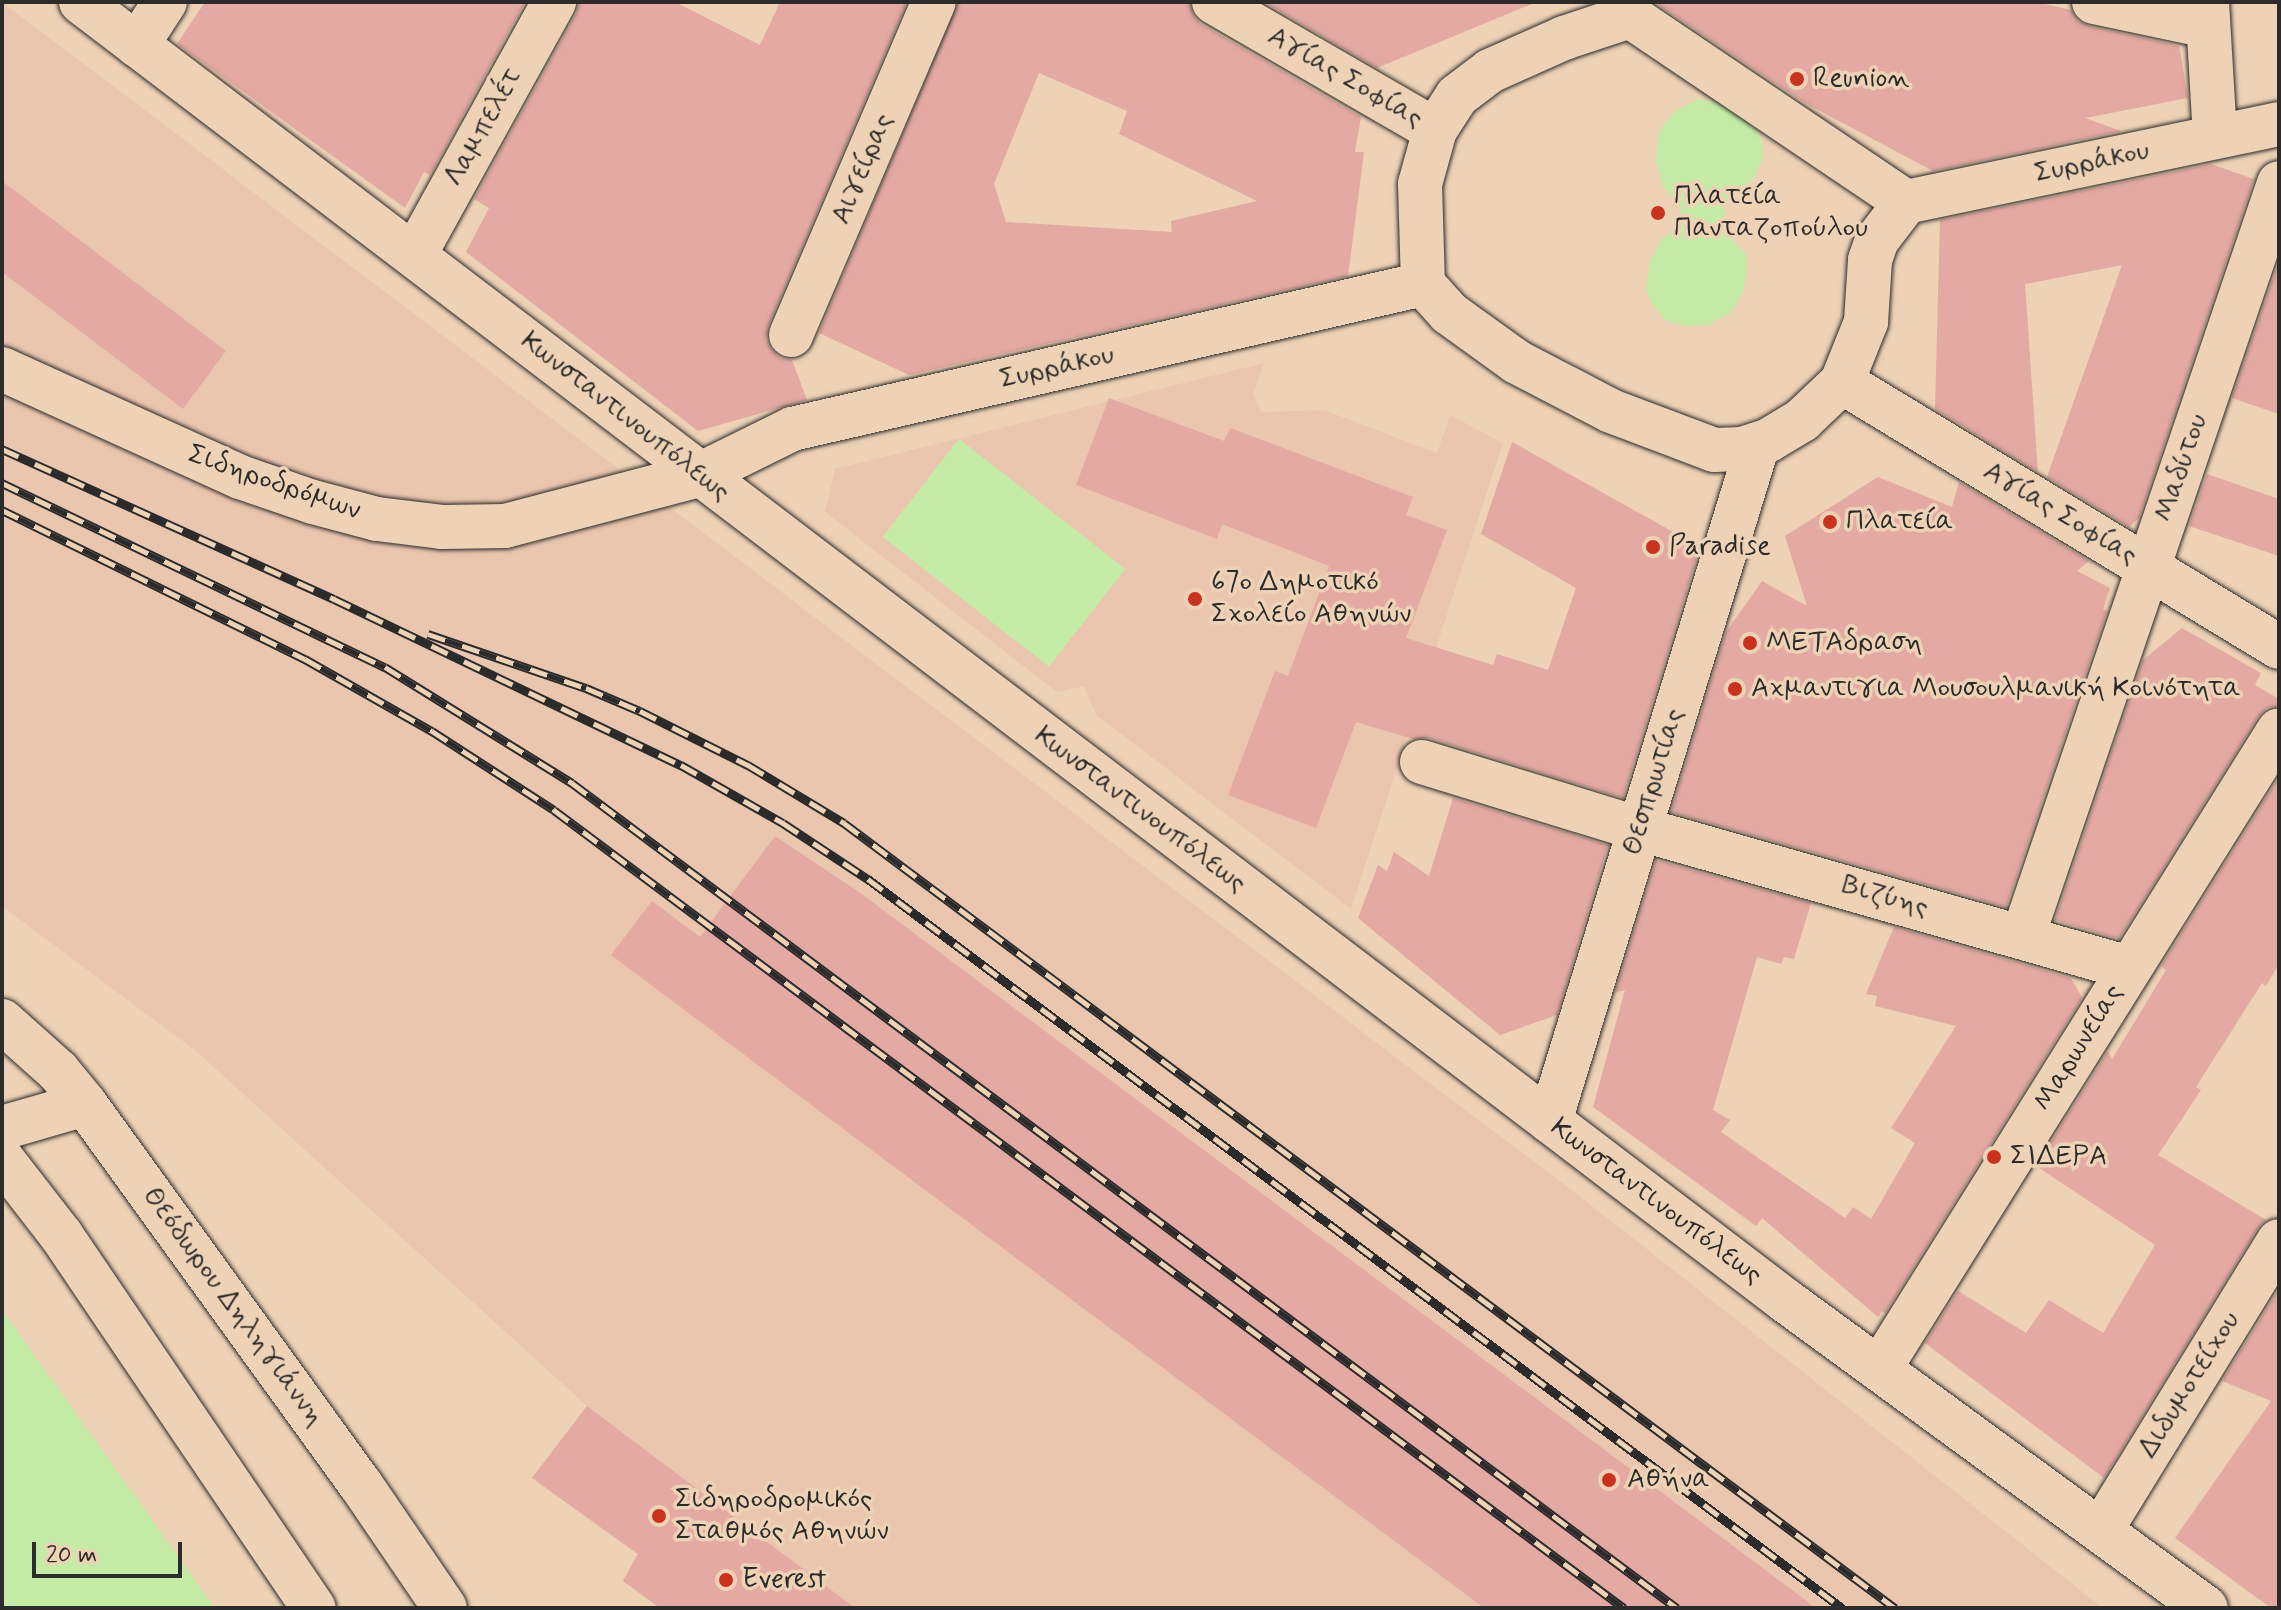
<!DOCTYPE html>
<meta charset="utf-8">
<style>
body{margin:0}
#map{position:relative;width:2281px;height:1610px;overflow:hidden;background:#eed2b5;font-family:Mynerve,sans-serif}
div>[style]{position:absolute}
.built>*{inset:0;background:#ebc6af}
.green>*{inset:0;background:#c4eca7;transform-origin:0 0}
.building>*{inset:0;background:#e3a9a2}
.roads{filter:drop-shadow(0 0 2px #2b2b2b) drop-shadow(0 0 2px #2b2b2b)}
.minor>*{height:44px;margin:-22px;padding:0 22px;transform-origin:22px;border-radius:22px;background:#eed2b5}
.major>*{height:44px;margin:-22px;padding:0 22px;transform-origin:22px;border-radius:22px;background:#eed2b5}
.rail>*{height:9px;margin-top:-4.5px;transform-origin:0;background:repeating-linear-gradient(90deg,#eed2b5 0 18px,#2b2b2b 0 36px);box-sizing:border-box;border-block:2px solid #2b2b2b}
.dots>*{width:22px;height:22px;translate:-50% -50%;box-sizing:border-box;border:4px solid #eed2b5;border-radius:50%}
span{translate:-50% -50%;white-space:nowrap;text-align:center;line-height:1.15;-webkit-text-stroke:7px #eed2b5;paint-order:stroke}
.street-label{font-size:28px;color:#2b2b2b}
.poi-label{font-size:28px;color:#2b2b2b}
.left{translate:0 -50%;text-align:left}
.frame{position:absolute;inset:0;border:4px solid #2b2b2b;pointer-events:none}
.scale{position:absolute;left:32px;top:1542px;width:150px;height:36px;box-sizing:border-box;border:4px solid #2b2b2b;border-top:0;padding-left:10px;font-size:24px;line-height:28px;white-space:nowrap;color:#2b2b2b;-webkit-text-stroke:6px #eed2b5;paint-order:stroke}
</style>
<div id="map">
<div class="built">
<div style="clip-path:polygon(2px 2px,1578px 1195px,2103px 1608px,660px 1608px,623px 1581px,637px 1554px,532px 1478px,587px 1406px,196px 1051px,2px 906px)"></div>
<div style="clip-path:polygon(1264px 363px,1253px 394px,1261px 412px,1324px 410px,1437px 453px,1450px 415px,1503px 443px,1351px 909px,1096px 715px,1084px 686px,1057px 692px,825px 512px,835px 469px)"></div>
</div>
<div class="green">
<div style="clip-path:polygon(1698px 99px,1716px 102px,1755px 124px,1762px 141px,1763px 157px,1755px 176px,1725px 206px,1721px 232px,1730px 237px,1746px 255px,1747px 271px,1743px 292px,1730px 313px,1708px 325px,1687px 326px,1666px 321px,1652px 304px,1646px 289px,1650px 261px,1661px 240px,1681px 225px,1681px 208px,1663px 186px,1656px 161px,1659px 132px,1674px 112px)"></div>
<div style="left:959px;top:439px;width:211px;height:124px;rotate:38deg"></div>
<div style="clip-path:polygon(2px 1310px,215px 1608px,2px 1608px)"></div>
</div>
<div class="building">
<div style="clip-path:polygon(205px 2px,525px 2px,430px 175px,424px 172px,405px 208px,177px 44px)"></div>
<div style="clip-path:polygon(579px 2px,675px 2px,760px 45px,780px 2px,907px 2px,768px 326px,766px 339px,771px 349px,780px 358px,792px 360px,807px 400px,698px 431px,466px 252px,489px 208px,474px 199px,576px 14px)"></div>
<div style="clip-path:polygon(evenodd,958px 2px,1189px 2px,1193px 15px,1201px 24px,1361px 117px,1355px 152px,1364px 152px,1348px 276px,909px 375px,819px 333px,958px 2px,1039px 73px,1127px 111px,1119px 134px,1257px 201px,1171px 221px,1172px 232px,1006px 222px,994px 184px,1039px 73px)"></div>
<div style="clip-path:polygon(1264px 2px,1534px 2px,1534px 3px,1377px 68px)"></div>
<div style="clip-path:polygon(1654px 2px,2036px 2px,2071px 10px,2078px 21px,2089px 26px,2179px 46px,2188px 98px,2085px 118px,2121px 131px,1933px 171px,1805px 103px)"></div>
<div style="clip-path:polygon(2211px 164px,2254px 179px,2139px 518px,2129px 527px,2047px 477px,2122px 265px,2025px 284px,2038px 472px,1935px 409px,1940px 220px)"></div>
<div style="clip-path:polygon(2px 181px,226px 351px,183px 409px,2px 272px)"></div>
<div style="clip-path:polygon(2279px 261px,2279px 414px,2232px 398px)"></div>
<div style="clip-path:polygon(1109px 398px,1224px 441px,1230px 428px,1413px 497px,1406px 515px,1447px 530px,1406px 638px,1493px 665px,1497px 654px,1548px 670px,1576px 588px,1481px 534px,1512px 442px,1700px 547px,1623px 798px,1429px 738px,1413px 739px,1356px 722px,1316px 828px,1228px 795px,1275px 671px,1288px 676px,1329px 566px,1222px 524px,1217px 539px,1076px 485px)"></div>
<div style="clip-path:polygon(2207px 474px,2279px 499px,2279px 556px,2189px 526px)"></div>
<div style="clip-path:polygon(1878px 477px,1952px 507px,1959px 482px,2089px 561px,2077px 571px,2110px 588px,2103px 609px,2107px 611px,2006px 907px,1671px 812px,1726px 632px,1762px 581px,1807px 606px,1785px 536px)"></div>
<div style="clip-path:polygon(2182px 628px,2261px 673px,2255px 685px,2279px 699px,2279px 705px,2267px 708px,2258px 717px,2119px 939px,2055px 920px,2143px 660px)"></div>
<div style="clip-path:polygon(2279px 777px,2279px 964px,2266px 986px,2262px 983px,2196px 1087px,2201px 1090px,2158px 1155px,2266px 1220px,2258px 1228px,2104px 1478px,1925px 1343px,1958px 1291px,2026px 1333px,2049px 1300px,2103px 1333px,2155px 1245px,2036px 1166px,2108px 1051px,2112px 1059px,2166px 970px,2161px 966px)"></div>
<div style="clip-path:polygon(1453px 798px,1608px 845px,1557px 1015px,1500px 1035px,1358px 918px,1378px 865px,1387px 871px,1394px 852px,1429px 876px)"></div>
<div style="clip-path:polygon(775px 836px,859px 892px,1816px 1608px,1484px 1608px,611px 955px,652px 901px,700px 937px)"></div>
<div style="clip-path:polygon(1656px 860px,1811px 903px,1794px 959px,1784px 957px,1781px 964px,1757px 957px,1713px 1110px,1730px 1120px,1721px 1132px,1845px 1218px,1853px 1207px,1871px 1219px,1915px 1143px,1891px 1128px,1956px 1026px,1875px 1006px,1877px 996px,1866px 994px,1894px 927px,2071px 978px,2082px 998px,1885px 1313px,1882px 1311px,1878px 1317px,1762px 1218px,1756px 1226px,1593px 1107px,1625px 990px,1615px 993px)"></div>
<div style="clip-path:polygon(2279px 1289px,2279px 1608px,2271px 1608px,2175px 1538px,2271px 1401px,2222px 1381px)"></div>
<div style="clip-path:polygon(587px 1406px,855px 1608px,660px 1608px,623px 1581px,638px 1554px,532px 1478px)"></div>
</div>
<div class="roads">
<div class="minor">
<div style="left:81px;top:2px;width:2143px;rotate:37.3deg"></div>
<div style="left:1786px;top:1301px;width:520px;rotate:36.17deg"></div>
<div style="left:1214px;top:2px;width:255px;rotate:30.1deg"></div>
<div style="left:2094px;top:2px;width:116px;rotate:11.9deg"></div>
<div style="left:2207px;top:2px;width:135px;rotate:86.6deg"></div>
<div style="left:1630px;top:16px;width:70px;rotate:161.6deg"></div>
<div style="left:1564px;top:38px;width:81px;rotate:156deg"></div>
<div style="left:1490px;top:71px;width:41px;rotate:142.9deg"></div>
<div style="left:1457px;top:96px;width:40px;rotate:122.9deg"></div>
<div style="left:1435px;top:130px;width:56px;rotate:105.5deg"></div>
<div style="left:1420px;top:184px;width:100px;rotate:88.3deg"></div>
<div style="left:1423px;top:284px;width:39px;rotate:48deg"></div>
<div style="left:1449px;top:313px;width:84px;rotate:35.8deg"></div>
<div style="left:1517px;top:362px;width:106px;rotate:27.5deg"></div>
<div style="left:1611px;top:411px;width:110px;rotate:20.7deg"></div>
<div style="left:1714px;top:450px;width:28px;rotate:-2deg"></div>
<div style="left:1742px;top:449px;width:28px;rotate:-18deg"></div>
<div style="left:1769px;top:440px;width:39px;rotate:-31deg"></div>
<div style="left:1802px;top:420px;width:55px;rotate:-43.5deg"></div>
<div style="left:1842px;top:382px;width:65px;rotate:-68.2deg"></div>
<div style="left:1866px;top:322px;width:62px;rotate:-86.3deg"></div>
<div style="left:1870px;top:260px;width:21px;rotate:-71deg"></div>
<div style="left:1877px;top:240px;width:48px;rotate:-52.7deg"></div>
<div style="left:1630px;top:16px;width:333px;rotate:34deg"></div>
<div style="left:137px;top:45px;width:51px;rotate:-56.9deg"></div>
<div style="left:1906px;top:202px;width:381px;rotate:-11.8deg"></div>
<div style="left:415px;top:254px;width:288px;rotate:-61.1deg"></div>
<div style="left:791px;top:335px;width:362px;rotate:-66.8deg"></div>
<div style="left:2px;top:369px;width:261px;rotate:24.4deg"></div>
<div style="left:240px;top:477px;width:77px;rotate:18.9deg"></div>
<div style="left:313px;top:502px;width:66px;rotate:14.9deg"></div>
<div style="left:377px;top:519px;width:65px;rotate:7deg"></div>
<div style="left:442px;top:527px;width:63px;rotate:-0.9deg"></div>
<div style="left:505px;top:526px;width:201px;rotate:-14.7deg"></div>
<div style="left:699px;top:475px;width:104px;rotate:-26.3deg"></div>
<div style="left:792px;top:429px;width:647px;rotate:-12.94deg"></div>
<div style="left:1842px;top:382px;width:511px;rotate:31.23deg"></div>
<div style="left:1422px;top:762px;width:228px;rotate:17.1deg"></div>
<div style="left:1640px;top:829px;width:508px;rotate:15.87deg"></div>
<div style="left:2023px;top:936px;width:795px;rotate:-71.22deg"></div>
<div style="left:1550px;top:1121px;width:708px;rotate:-72.92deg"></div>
<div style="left:2px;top:1128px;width:86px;rotate:-16.1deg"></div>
<div style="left:1880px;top:1368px;width:752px;rotate:-57.98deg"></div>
<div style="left:2101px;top:1530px;width:339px;rotate:-58.4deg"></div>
</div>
<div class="major">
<div style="left:2px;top:1021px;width:75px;rotate:41.8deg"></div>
<div style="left:58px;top:1071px;width:43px;rotate:50.7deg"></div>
<div style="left:85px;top:1104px;width:470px;rotate:54.1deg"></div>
<div style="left:361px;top:1485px;width:149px;rotate:55.7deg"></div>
<div style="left:2px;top:1159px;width:96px;rotate:52.2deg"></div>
<div style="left:61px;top:1235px;width:451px;rotate:55.9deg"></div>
</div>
</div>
<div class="rail">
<div style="left:2px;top:449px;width:364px;rotate:24.3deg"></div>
<div style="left:334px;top:599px;width:385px;rotate:25.6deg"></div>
<div style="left:681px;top:765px;width:117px;rotate:29.6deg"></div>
<div style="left:783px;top:823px;width:102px;rotate:33.4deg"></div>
<div style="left:868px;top:879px;width:1217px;rotate:36.81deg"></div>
<div style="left:2px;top:483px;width:425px;rotate:25.7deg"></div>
<div style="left:385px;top:667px;width:220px;rotate:31.8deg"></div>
<div style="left:572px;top:783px;width:1379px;rotate:36.75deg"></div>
<div style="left:2px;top:510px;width:338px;rotate:26.2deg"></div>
<div style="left:305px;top:659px;width:146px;rotate:29.6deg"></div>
<div style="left:432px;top:731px;width:145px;rotate:32.9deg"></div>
<div style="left:554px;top:810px;width:1335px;rotate:36.72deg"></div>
<div style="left:428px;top:634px;width:167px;rotate:18.9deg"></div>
<div style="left:586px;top:688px;width:59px;rotate:23.1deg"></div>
<div style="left:640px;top:711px;width:121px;rotate:26.6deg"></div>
<div style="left:748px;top:765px;width:112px;rotate:31.1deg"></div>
<div style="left:844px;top:823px;width:1312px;rotate:36.76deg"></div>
</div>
<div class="dots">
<div style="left:1797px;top:79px;background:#c8321e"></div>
<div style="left:1658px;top:213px;background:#c8321e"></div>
<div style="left:1830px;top:522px;background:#c8321e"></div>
<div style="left:1653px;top:547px;background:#c8321e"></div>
<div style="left:1195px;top:599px;background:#c8321e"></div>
<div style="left:1750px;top:643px;background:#c8321e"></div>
<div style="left:1735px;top:689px;background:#c8321e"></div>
<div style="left:1994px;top:1157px;background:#c8321e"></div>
<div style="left:1609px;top:1480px;background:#c8321e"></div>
<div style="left:659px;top:1516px;background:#c8321e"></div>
<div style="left:726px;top:1580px;background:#c8321e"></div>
</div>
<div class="street-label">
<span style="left:1345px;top:78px;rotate:30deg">Αγίας Σοφίας</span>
<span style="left:484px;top:128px;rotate:-61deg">Λαμπελέτ</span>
<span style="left:2092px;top:163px;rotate:-12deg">Συρράκου</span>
<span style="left:863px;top:169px;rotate:-67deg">Αιγείρας</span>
<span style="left:1057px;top:368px;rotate:-13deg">Συρράκου</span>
<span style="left:625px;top:417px;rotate:38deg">Κωνσταντινουπόλεως</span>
<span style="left:2182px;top:468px;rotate:-71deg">Μαδύτου</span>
<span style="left:274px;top:483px;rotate:19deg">Σιδηροδρόμων</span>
<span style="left:2060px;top:514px;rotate:31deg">Αγίας Σοφίας</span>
<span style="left:1654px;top:782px;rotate:-73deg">Θεσπρωτίας</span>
<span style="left:1140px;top:810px;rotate:37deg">Κωνσταντινουπόλεως</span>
<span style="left:1885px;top:897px;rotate:16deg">Βιζύης</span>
<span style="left:2079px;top:1048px;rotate:-58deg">Μαρωνείας</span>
<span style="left:1656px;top:1202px;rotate:37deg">Κωνσταντινουπόλεως</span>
<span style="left:233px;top:1307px;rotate:54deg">Θεόδωρου Δηληγιάννη</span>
<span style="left:2190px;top:1385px;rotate:-58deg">Διδυμοτείχου</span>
</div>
<div class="poi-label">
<span class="left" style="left:1813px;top:79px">Reunion</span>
<span class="left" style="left:1674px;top:213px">Πλατεία<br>Πανταζοπούλου</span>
<span class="left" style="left:1846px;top:522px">Πλατεία</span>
<span class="left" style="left:1669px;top:547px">Paradise</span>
<span class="left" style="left:1211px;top:599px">67ο Δημοτικό<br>Σχολείο Αθηνών</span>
<span class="left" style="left:1766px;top:643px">ΜΕΤΑδραση</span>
<span class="left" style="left:1751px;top:689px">Αχμαντιγια Μουσουλμανική Κοινότητα</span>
<span class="left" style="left:2010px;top:1157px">ΣΙΔΕΡΑ</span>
<span class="left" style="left:1627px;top:1480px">Αθήνα</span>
<span class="left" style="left:675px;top:1516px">Σιδηροδρομικός<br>Σταθμός Αθηνών</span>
<span class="left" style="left:742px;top:1580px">Everest</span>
</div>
<div class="frame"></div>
<div class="scale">20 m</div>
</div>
